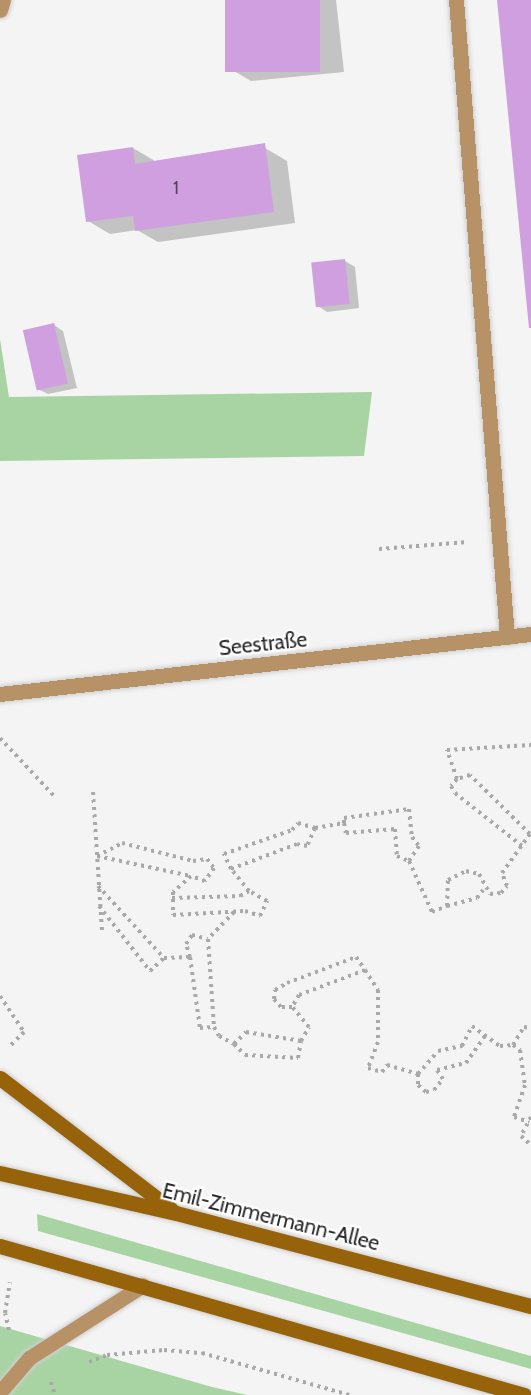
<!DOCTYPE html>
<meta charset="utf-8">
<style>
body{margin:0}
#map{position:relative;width:531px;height:1395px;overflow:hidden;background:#f4f4f5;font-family:Cabin,sans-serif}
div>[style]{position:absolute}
.green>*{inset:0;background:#a8d4a3}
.shadow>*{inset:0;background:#0003}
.building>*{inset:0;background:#d09fe0;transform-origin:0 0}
.path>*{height:4px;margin-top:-2px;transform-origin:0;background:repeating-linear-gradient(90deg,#a9a9a9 0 3px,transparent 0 7.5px)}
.roads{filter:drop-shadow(0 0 2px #cfcfd0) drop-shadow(0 0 2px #cfcfd0)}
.lane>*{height:15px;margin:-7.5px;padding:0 7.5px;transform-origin:7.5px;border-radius:7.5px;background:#b79266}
.street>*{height:15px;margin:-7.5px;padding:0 7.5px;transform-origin:7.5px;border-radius:7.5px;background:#b79266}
.secondary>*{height:15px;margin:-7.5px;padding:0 7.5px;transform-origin:7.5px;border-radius:7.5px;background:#96620a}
span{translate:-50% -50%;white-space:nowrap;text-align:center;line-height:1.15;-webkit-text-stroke:4.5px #fff;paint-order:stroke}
.number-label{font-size:18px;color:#514555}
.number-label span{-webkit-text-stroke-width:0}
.street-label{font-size:21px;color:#272727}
</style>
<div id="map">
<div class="green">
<div style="clip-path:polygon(0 339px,9px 397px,372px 392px,364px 456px,0 461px)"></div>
<div style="clip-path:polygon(37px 1214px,531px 1356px,531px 1369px,38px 1231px)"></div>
<div style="clip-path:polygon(0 1326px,212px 1387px,247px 1395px,0 1395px)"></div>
</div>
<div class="shadow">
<div style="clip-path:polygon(227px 0,336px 0,344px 72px,251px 81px,234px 71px)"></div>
<div style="clip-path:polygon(133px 148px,155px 161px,265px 148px,287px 161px,295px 223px,158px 242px,137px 230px,110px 234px,88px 221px)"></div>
<div style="clip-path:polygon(345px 261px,355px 267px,359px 308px,327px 312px,318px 306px)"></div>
<div style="clip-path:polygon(54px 325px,63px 331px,77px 388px,48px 394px,38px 389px)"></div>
</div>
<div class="building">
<div style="left:225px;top:0;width:95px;height:72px"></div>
<div style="clip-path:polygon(497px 0,531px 0,531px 328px,529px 328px)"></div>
<div style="clip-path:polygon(265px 143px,274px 212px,135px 231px,133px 216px,86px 222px,77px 155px,133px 147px,135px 164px)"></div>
<div style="left:345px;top:259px;width:45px;height:34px;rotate:84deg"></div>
<div style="left:54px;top:323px;width:62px;height:32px;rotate:77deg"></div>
</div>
<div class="path">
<div style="left:379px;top:549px;width:89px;rotate:-4.5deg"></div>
<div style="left:0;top:738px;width:81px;rotate:47deg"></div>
<div style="left:457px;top:779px;width:9px;rotate:131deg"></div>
<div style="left:451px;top:786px;width:8px;rotate:60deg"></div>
<div style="left:455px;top:793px;width:85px;rotate:38.3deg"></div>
<div style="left:93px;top:792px;width:139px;rotate:86.3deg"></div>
<div style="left:344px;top:823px;width:5px;rotate:-90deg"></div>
<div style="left:344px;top:818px;width:66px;rotate:-7.9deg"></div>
<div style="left:409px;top:809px;width:28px;rotate:84deg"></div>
<div style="left:412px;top:837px;width:11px;rotate:52deg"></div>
<div style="left:419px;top:846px;width:18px;rotate:124deg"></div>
<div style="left:315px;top:828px;width:29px;rotate:-10deg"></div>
<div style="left:344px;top:823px;width:10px;rotate:79deg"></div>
<div style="left:346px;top:833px;width:49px;rotate:-4.7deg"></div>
<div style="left:395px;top:829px;width:27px;rotate:86deg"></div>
<div style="left:397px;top:856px;width:13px;rotate:23deg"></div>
<div style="left:409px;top:861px;width:56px;rotate:65.7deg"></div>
<div style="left:432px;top:912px;width:16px;rotate:-22deg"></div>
<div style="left:447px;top:906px;width:26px;rotate:-88deg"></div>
<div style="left:448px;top:880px;width:20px;rotate:-27deg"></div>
<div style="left:466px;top:871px;width:13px;rotate:13deg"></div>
<div style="left:479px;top:874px;width:23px;rotate:61deg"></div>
<div style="left:490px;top:894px;width:11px;rotate:-5deg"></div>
<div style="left:501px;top:893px;width:9px;rotate:-49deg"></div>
<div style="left:507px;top:886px;width:14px;rotate:-111deg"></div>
<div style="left:502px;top:873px;width:48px;rotate:-54.3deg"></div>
<div style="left:530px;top:834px;width:84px;rotate:-135.5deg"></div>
<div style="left:470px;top:775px;width:14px;rotate:163deg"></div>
<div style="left:457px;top:779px;width:31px;rotate:-109deg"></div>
<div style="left:447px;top:750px;width:84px;rotate:-3.4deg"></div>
<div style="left:97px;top:856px;width:96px;rotate:12deg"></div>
<div style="left:191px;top:876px;width:24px;rotate:138deg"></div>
<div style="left:173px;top:892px;width:23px;rotate:90deg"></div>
<div style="left:173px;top:915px;width:72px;rotate:-3.2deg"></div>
<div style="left:245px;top:911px;width:16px;rotate:18deg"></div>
<div style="left:260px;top:916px;width:17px;rotate:-65deg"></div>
<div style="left:267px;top:901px;width:21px;rotate:-151deg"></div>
<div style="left:97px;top:856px;width:28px;rotate:-27deg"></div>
<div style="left:122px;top:843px;width:73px;rotate:14.2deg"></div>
<div style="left:193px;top:861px;width:14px;rotate:-8deg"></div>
<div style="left:207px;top:859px;width:11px;rotate:52deg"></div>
<div style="left:214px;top:868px;width:16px;rotate:125deg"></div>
<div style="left:205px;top:881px;width:15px;rotate:-160deg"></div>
<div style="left:98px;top:886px;width:98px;rotate:47.5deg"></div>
<div style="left:172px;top:898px;width:68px;rotate:-1.7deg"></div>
<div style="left:240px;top:896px;width:10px;rotate:-29deg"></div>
<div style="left:249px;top:891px;width:28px;rotate:-129deg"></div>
<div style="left:231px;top:869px;width:17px;rotate:-115deg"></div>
<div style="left:224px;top:854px;width:72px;rotate:-19.4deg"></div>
<div style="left:292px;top:830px;width:9px;rotate:-49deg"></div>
<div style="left:298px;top:823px;width:18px;rotate:16deg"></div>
<div style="left:315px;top:828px;width:20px;rotate:114deg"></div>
<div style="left:307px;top:846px;width:10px;rotate:-169deg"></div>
<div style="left:297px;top:844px;width:71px;rotate:159.3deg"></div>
<div style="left:99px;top:906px;width:83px;rotate:51.9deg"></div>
<div style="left:150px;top:971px;width:19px;rotate:-43deg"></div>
<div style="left:164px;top:958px;width:26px;rotate:-2deg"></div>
<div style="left:190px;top:957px;width:14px;rotate:-107deg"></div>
<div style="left:186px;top:944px;width:11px;rotate:-56deg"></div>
<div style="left:192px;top:935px;width:16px;rotate:14deg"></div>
<div style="left:447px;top:906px;width:31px;rotate:-15deg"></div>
<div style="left:477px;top:898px;width:10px;rotate:-53deg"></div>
<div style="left:234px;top:912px;width:37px;rotate:134deg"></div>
<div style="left:208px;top:939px;width:88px;rotate:86.1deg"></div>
<div style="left:214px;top:1027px;width:10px;rotate:61deg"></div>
<div style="left:219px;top:1036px;width:17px;rotate:28deg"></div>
<div style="left:234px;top:1044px;width:17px;rotate:-45deg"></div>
<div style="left:246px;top:1032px;width:56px;rotate:9.3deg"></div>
<div style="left:301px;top:1041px;width:16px;rotate:-60deg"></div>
<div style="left:309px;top:1027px;width:26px;rotate:-130deg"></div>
<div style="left:190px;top:957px;width:72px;rotate:82deg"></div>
<div style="left:200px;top:1028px;width:14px;rotate:-4deg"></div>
<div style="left:365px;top:970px;width:71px;rotate:159.3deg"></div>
<div style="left:299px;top:995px;width:14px;rotate:120deg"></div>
<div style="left:292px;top:1007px;width:11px;rotate:180deg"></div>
<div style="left:281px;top:1007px;width:11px;rotate:-131deg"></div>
<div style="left:274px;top:999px;width:9px;rotate:-84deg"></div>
<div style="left:275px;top:990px;width:14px;rotate:-30deg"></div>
<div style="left:287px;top:983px;width:74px;rotate:-20.6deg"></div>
<div style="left:356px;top:957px;width:16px;rotate:55deg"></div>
<div style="left:365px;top:970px;width:24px;rotate:57deg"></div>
<div style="left:378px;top:990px;width:52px;rotate:90deg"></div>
<div style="left:378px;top:1042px;width:28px;rotate:111deg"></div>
<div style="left:368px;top:1068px;width:15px;rotate:16deg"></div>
<div style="left:382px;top:1072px;width:9px;rotate:-54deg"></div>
<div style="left:387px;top:1065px;width:32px;rotate:16deg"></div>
<div style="left:418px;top:1074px;width:30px;rotate:-49deg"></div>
<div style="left:438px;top:1051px;width:25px;rotate:-12deg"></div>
<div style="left:462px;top:1046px;width:22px;rotate:-63deg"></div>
<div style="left:472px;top:1026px;width:34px;rotate:36deg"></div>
<div style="left:500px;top:1046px;width:13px;rotate:-4deg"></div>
<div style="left:513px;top:1045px;width:21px;rotate:-59deg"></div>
<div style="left:524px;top:1027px;width:7px;rotate:8deg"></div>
<div style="left:0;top:996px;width:43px;rotate:56.3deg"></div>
<div style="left:24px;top:1032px;width:21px;rotate:135deg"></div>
<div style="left:234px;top:1044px;width:16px;rotate:45deg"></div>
<div style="left:245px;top:1055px;width:53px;rotate:3.2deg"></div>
<div style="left:298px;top:1058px;width:17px;rotate:-80deg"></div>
<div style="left:513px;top:1045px;width:9px;rotate:36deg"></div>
<div style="left:520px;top:1050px;width:35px;rotate:82deg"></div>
<div style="left:525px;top:1085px;width:34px;rotate:109deg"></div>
<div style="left:514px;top:1117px;width:16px;rotate:18deg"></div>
<div style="left:418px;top:1074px;width:11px;rotate:90deg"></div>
<div style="left:418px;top:1085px;width:11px;rotate:41deg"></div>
<div style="left:426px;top:1092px;width:8px;rotate:-14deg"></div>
<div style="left:434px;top:1090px;width:14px;rotate:-51deg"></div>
<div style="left:443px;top:1079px;width:11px;rotate:-124deg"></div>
<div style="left:437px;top:1070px;width:30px;rotate:-14deg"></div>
<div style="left:466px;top:1063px;width:35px;rotate:-55deg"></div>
<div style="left:531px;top:1117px;width:21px;rotate:118deg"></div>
<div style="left:521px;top:1136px;width:13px;rotate:42deg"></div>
<div style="left:9px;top:1330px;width:17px;rotate:-103deg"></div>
<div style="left:5px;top:1313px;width:31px;rotate:-81deg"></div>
<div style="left:89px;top:1362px;width:19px;rotate:-21deg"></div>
<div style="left:107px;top:1355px;width:57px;rotate:-5deg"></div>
<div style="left:164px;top:1350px;width:38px;rotate:5deg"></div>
<div style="left:202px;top:1353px;width:153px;rotate:15.9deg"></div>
<div style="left:51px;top:1382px;width:14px;rotate:73deg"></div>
</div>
<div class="roads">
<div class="lane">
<div style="left:456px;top:0;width:639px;rotate:85.42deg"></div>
<div style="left:0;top:10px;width:10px;rotate:-73deg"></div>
</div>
<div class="street">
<div style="left:0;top:694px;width:534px;rotate:-6.45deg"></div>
<div style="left:0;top:1392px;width:45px;rotate:-49.5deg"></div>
<div style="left:29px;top:1358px;width:135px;rotate:-32.6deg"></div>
</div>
<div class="secondary">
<div style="left:0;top:1078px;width:215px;rotate:37.5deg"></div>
<div style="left:0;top:1173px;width:180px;rotate:12.8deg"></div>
<div style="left:176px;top:1213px;width:367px;rotate:14.7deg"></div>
<div style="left:0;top:1246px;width:545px;rotate:15.87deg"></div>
</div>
</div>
<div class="number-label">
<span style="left:176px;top:188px">1</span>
</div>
<div class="street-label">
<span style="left:263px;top:644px;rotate:-6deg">Seestraße</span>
<span style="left:271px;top:1217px;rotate:14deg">Emil-Zimmermann-Allee</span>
</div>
</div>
